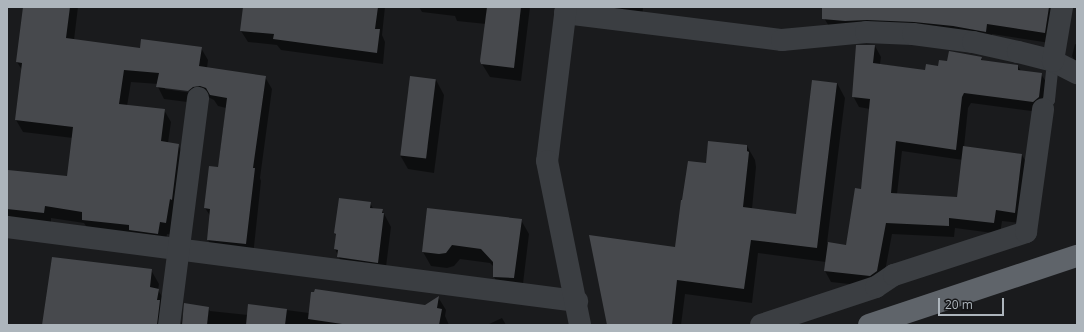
<!DOCTYPE html>
<style>
body{margin:0}
#map{position:relative;width:1084px;height:332px;overflow:hidden;background:#1a1b1d;font-family:"Open Sans",sans-serif}
div>[style]{position:absolute}
.shadow>*{inset:0;background:#0007}
.building>*{inset:0;background:#47494d;transform-origin:0 0}
.service>*{height:12px;margin:-6px;padding:0 6px;transform-origin:6px;border-radius:6px;background:#3b3e42}
.minor>*{height:22px;margin:-11px;padding:0 11px;transform-origin:11px;border-radius:11px;background:#3b3e42}
.tertiary>*{height:22px;margin:-11px;padding:0 11px;transform-origin:11px;border-radius:11px;background:#3b3e42}
.trunk>*{height:22px;margin:-11px;padding:0 11px;transform-origin:11px;border-radius:11px;background:#5f646a}
span{translate:-50% -50%;white-space:nowrap;text-align:center;line-height:1.15;-webkit-text-stroke:4px #151618;paint-order:stroke}
.frame{position:absolute;inset:0;border:8px solid #adb5bc;pointer-events:none}
.scale{position:absolute;left:938px;top:298px;width:66px;height:18px;box-sizing:border-box;border:2px solid #adb5bc;border-top:0;padding-left:5px;font-size:12px;line-height:14px;white-space:nowrap;color:#adb5bc;-webkit-text-stroke:3px #151618;paint-order:stroke}
</style>
<div id="map">
<div class="shadow">
<div style="clip-path:polygon(evenodd,24px 7px,78px 7px,74px 40px,141px 49px,201px 48px,208px 60px,207px 68px,265px 77px,272px 89px,260px 178px,261px 181px,253px 256px,215px 252px,208px 240px,211px 217px,205px 208px,218px 168px,226px 108px,218px 106px,214px 100px,208px 97px,195px 103px,164px 99px,158px 87px,158px 84px,131px 82px,127px 106px,164px 110px,171px 122px,168px 143px,178px 145px,185px 157px,173px 235px,167px 234px,165px 246px,90px 232px,84px 223px,51px 218px,51px 224px,13px 221px,10px 216px,7px 216px,7px 178px,68px 177px,73px 138px,23px 132px,16px 120px,22px 70px,17px 62px,24px 7px,165px 87px,193px 91px,192px 93px,165px 89px,165px 87px)"></div>
<div style="clip-path:polygon(244px 7px,385px 7px,382px 35px,385px 42px,383px 64px,281px 50px,277px 45px,248px 42px,241px 31px)"></div>
<div style="clip-path:polygon(419px 7px,530px 7px,521px 81px,490px 77px,482px 64px,486px 24px,457px 21px,455px 16px,422px 12px)"></div>
<div style="clip-path:polygon(585px 7px,643px 7px,642px 20px)"></div>
<div style="clip-path:polygon(825px 7px,1059px 7px,1050px 43px,992px 34px,991px 42px,830px 28px,824px 18px)"></div>
<div style="clip-path:polygon(1075px 44px,1077px 45px,1077px 64px,1072px 56px)"></div>
<div style="clip-path:polygon(evenodd,875px 46px,881px 57px,880px 64px,926px 71px,948px 62px,981px 58px,984px 62px,1018px 66px,1021px 71px,1041px 74px,1048px 85px,1039px 112px,971px 103px,968px 108px,964px 147px,1022px 155px,1028px 166px,1021px 223px,1002px 221px,1000px 234px,955px 228px,954px 237px,892px 234px,883px 282px,876px 287px,831px 282px,825px 271px,826px 262px,758px 253px,752px 303px,685px 294px,681px 325px,608px 325px,676px 248px,683px 201px,707px 164px,747px 146px,755px 160px,756px 167px,752px 209px,797px 215px,837px 83px,845px 98px,827px 243px,846px 246px,862px 190px,870px 109px,859px 107px,853px 96px,875px 46px,902px 151px,963px 160px,958px 198px,897px 194px,902px 151px)"></div>
<div style="clip-path:polygon(436px 80px,444px 95px,434px 173px,408px 169px,400px 155px)"></div>
<div style="clip-path:polygon(370px 203px,374px 210px,382px 210px,391px 227px,385px 275px,345px 270px,335px 249px,337px 237px,335px 233px)"></div>
<div style="clip-path:polygon(428px 209px,521px 220px,529px 234px,522px 292px,502px 291px,494px 277px,494px 267px,490px 263px,460px 259px,454px 266px,447px 268px,431px 266px,423px 252px)"></div>
<div style="clip-path:polygon(151px 270px,159px 284px,158px 290px,166px 303px,165px 325px,43px 325px)"></div>
<div style="clip-path:polygon(438px 297px,446px 310px,445px 316px,449px 325px,181px 325px,185px 304px,208px 308px,210px 311px,248px 315px,249px 305px,309px 313px,425px 306px)"></div>
<div style="clip-path:polygon(502px 318px,506px 325px,487px 325px)"></div>
</div>
<div class="building">
<div style="clip-path:polygon(23px 7px,70px 7px,66px 38px,140px 48px,141px 39px,202px 47px,199px 66px,266px 76px,253px 168px,255px 168px,246px 244px,207px 240px,210px 209px,204px 208px,209px 166px,218px 167px,227px 98px,210px 95px,206px 88px,200px 86px,193px 87px,188px 91px,156px 87px,159px 73px,124px 70px,119px 104px,165px 109px,161px 141px,179px 144px,172px 200px,170px 199px,166px 223px,160px 222px,158px 234px,129px 230px,129px 225px,82px 220px,82px 212px,45px 206px,44px 213px,7px 209px,8px 170px,67px 176px,73px 127px,15px 120px,22px 63px,16px 62px)"></div>
<div style="clip-path:polygon(243px 7px,378px 7px,375px 29px,380px 29px,377px 53px,273px 39px,274px 34px,240px 31px)"></div>
<div style="clip-path:polygon(487px 7px,521px 7px,514px 68px,481px 64px,480px 61px)"></div>
<div style="clip-path:polygon(822px 7px,1049px 7px,1045px 33px,987px 24px,986px 32px,953px 26px,914px 22px,867px 20px,845px 21px,822px 19px)"></div>
<div style="clip-path:polygon(856px 45px,875px 45px,873px 63px,925px 70px,926px 64px,938px 66px,939px 60px,947px 61px,949px 51px,982px 57px,981px 60px,1018px 65px,1018px 70px,1042px 73px,1039px 97px,1033px 102px,964px 93px,962px 97px,956px 150px,896px 141px,891px 193px,957px 197px,963px 146px,1022px 154px,1015px 213px,996px 210px,994px 223px,949px 218px,949px 226px,886px 223px,877px 271px,870px 276px,824px 271px,828px 242px,846px 245px,855px 188px,861px 189px,870px 99px,852px 97px)"></div>
<div style="left:410px;top:76px;width:26px;height:80px;rotate:7deg"></div>
<div style="clip-path:polygon(812px 80px,837px 83px,817px 248px,751px 240px,744px 289px,677px 280px,672px 325px,607px 325px,589px 235px,675px 247px,681px 200px,682px 200px,688px 161px,706px 163px,708px 141px,747px 145px,747px 151px,749px 152px,743px 207px,796px 214px)"></div>
<div style="clip-path:polygon(339px 198px,371px 202px,370px 208px,383px 209px,382px 213px,384px 213px,378px 263px,337px 257px,338px 250px,334px 249px,336px 234px,334px 233px)"></div>
<div style="clip-path:polygon(427px 208px,522px 219px,514px 278px,493px 277px,493px 262px,481px 249px,452px 245px,446px 253px,439px 254px,422px 252px)"></div>
<div style="clip-path:polygon(52px 257px,152px 269px,150px 287px,159px 289px,157px 300px,160px 300px,157px 325px,42px 325px)"></div>
<div style="clip-path:polygon(315px 289px,425px 305px,439px 296px,437px 308px,442px 309px,439px 325px,349px 325px,308px 319px,311px 292px,314px 292px)"></div>
<div style="clip-path:polygon(184px 303px,209px 307px,207px 325px,182px 325px)"></div>
<div style="clip-path:polygon(248px 304px,287px 309px,285px 325px,246px 325px)"></div>
</div>
<div class="service">
<div style="left:1043px;top:109px;width:11px;rotate:-56deg"></div>
<div style="left:1049px;top:100px;width:39px;rotate:-84deg"></div>
</div>
<div class="minor">
<div style="left:565px;top:13px;width:219px;rotate:7.1deg"></div>
<div style="left:782px;top:40px;width:84px;rotate:-5.4deg"></div>
<div style="left:866px;top:32px;width:47px;rotate:2.4deg"></div>
<div style="left:913px;top:34px;width:61px;rotate:7.6deg"></div>
<div style="left:973px;top:42px;width:46px;rotate:12.5deg"></div>
<div style="left:1018px;top:52px;width:36px;rotate:14deg"></div>
<div style="left:1053px;top:61px;width:27px;rotate:27deg"></div>
<div style="left:1053px;top:61px;width:55px;rotate:-80.5deg"></div>
<div style="left:7px;top:227px;width:575px;rotate:7.4deg"></div>
<div style="left:169px;top:325px;width:229px;rotate:-82.7deg"></div>
<div style="left:761px;top:325px;width:121px;rotate:-18.3deg"></div>
<div style="left:876px;top:287px;width:22px;rotate:-34deg"></div>
<div style="left:894px;top:275px;width:139px;rotate:-18deg"></div>
<div style="left:1026px;top:232px;width:124px;rotate:-82.1deg"></div>
</div>
<div class="tertiary">
<div style="left:566px;top:7px;width:155px;rotate:97deg"></div>
<div style="left:547px;top:161px;width:167px;rotate:78.6deg"></div>
</div>
<div class="trunk">
<div style="left:869px;top:325px;width:219px;rotate:-18.4deg"></div>
</div>
<div class="frame"></div>
<div class="scale">20 m</div>
</div>
